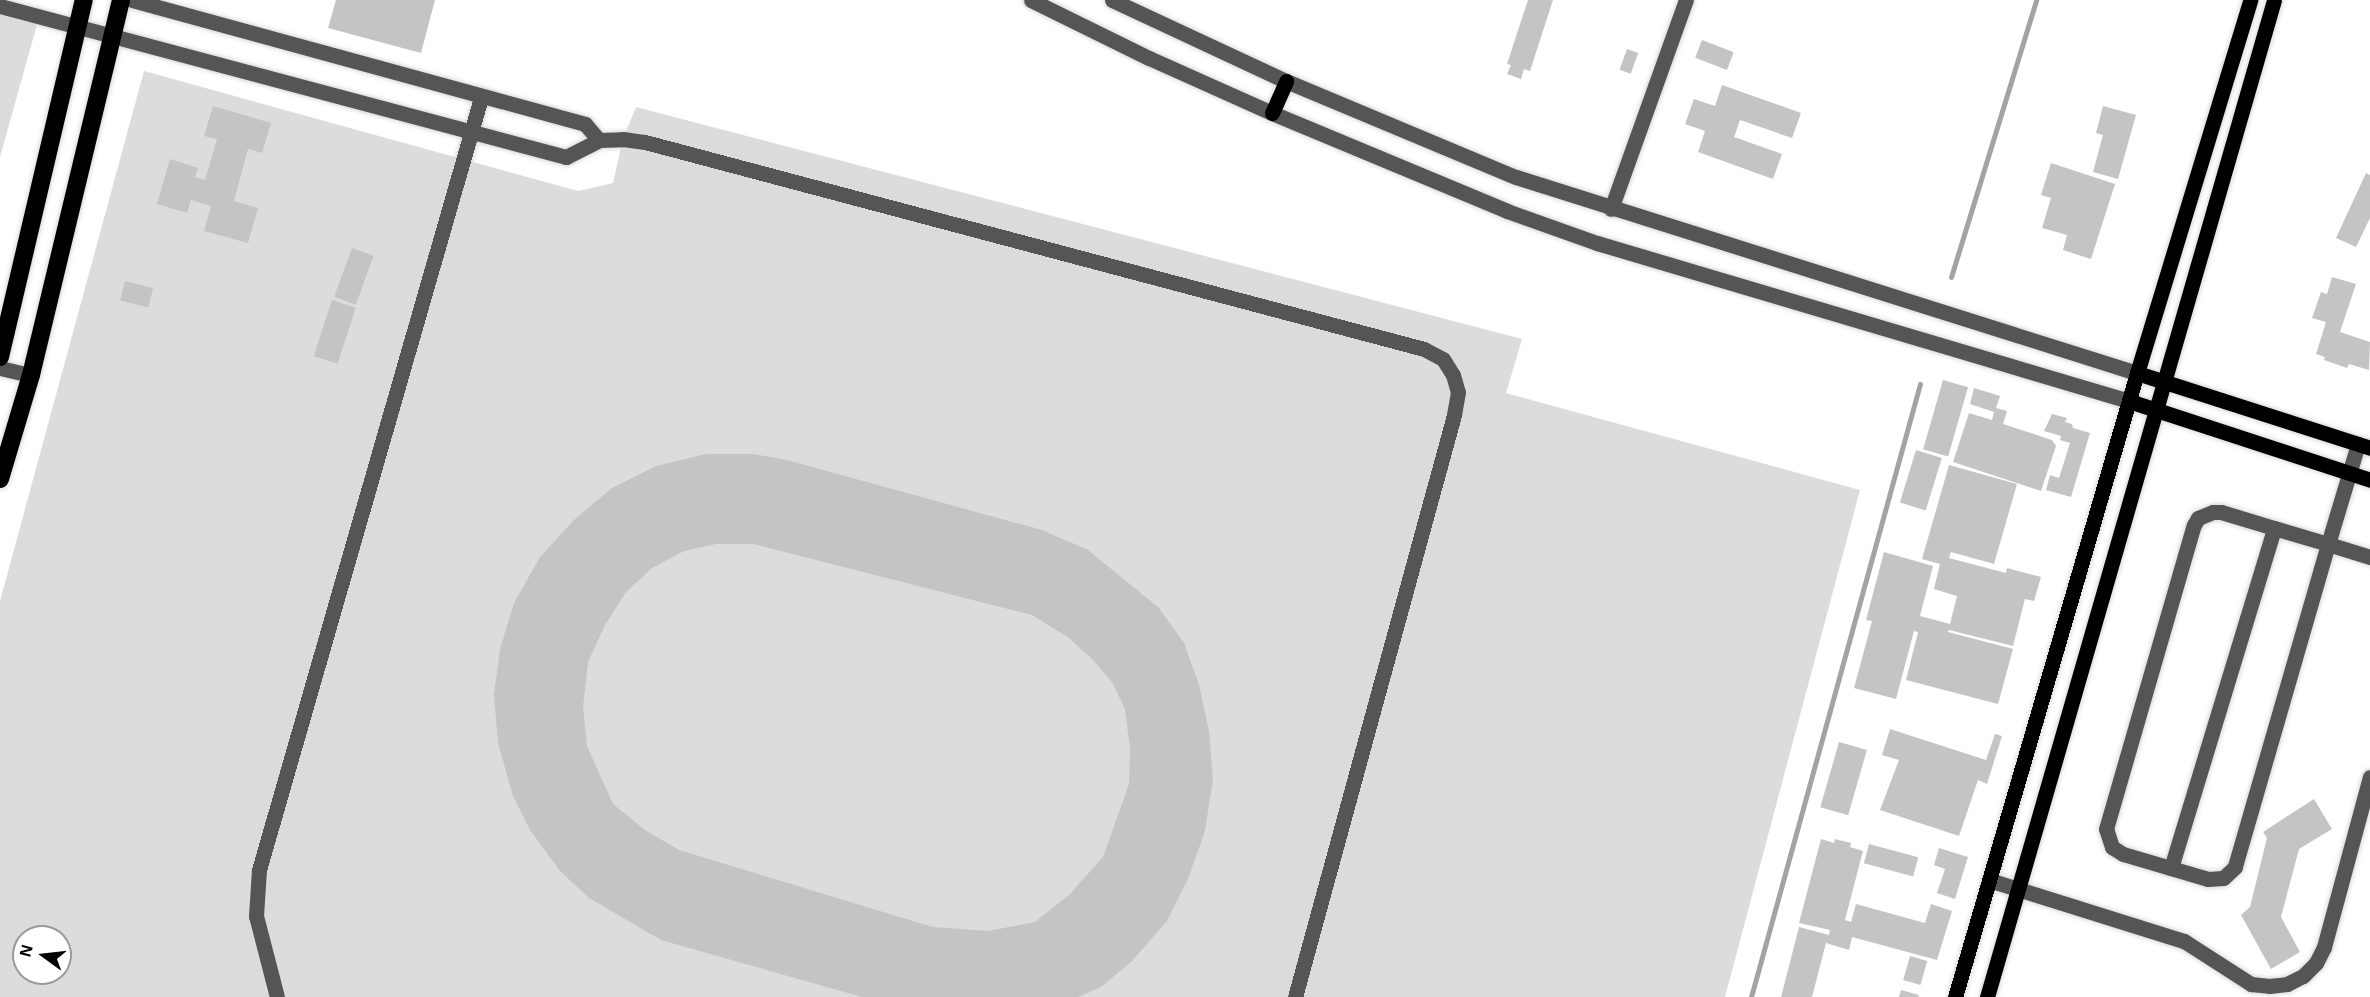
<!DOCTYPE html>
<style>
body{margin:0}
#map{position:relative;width:2370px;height:997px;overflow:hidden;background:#fff;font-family:Arial,sans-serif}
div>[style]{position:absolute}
.green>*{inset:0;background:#dcdcdc}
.stream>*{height:5px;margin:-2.5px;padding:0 2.5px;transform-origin:2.5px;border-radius:2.5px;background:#a3a3a3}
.building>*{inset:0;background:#c4c4c4;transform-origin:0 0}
.roads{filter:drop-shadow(0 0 2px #dbdbdb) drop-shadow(0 0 2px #dbdbdb)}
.minor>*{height:15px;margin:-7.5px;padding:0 7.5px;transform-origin:7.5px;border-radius:7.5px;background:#555}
.major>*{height:15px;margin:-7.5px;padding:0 7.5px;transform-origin:7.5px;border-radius:7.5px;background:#000}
.highway>*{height:18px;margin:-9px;padding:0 9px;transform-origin:9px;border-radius:9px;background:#000}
span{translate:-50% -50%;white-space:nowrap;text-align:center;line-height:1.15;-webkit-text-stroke:4.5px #fff;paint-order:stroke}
.north{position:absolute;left:12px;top:925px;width:60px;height:60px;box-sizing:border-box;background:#fff;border:2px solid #999;border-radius:50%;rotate:285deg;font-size:16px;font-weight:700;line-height:24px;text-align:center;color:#000}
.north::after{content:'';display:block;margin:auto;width:21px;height:27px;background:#000;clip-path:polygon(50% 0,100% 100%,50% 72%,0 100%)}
</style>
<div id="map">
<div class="green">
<div style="clip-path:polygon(0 11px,38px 21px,0 157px)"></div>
<div style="clip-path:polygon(evenodd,144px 71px,578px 191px,613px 183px,623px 139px,636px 107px,1522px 339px,1506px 393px,1860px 490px,1725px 997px,0 997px,0 601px,144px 71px,24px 937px,60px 937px,60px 973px,24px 973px,24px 937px)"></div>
</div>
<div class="stream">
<div style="left:1951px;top:277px;width:290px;rotate:-72.9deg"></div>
<div style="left:1751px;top:997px;width:636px;rotate:-74.59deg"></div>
</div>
<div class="building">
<div style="clip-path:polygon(336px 0,435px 0,421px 53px,328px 28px)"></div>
<div style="clip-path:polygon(1528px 0,1553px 0,1530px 71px,1524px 69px,1521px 79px,1507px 74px,1511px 65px,1507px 64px)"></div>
<div style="left:1702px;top:40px;width:34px;height:19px;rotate:21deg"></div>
<div style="left:1627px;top:49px;width:12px;height:22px;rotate:20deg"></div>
<div style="clip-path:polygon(1722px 85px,1801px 113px,1792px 138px,1740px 120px,1734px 137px,1782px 154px,1773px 179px,1698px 152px,1705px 131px,1685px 124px,1694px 99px,1715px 106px)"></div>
<div style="clip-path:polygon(213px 106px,271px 123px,262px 153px,248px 149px,234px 201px,258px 208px,248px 243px,204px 231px,211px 206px,191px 200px,187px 213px,157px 204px,170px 159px,198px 168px,195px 177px,205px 180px,217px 139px,204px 136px)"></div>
<div style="clip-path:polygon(2103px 106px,2136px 115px,2118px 179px,2093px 172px,2103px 135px,2096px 133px)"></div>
<div style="clip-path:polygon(2051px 163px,2115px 184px,2091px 259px,2063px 250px,2067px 235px,2042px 228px,2051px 198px,2041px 195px)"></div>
<div style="clip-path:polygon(2366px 173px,2370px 175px,2370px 218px,2356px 247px,2336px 238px)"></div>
<div style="left:352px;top:248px;width:23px;height:52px;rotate:20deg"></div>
<div style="clip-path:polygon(2332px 277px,2356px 284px,2340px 332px,2370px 342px,2369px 370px,2349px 364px,2347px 368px,2324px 360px,2325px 357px,2316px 354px,2326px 322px,2312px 318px,2321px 292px,2327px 294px)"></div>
<div style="left:125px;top:281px;width:29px;height:20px;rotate:14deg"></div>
<div style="left:332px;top:300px;width:25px;height:59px;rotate:18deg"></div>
<div style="left:1943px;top:380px;width:26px;height:72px;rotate:16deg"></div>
<div style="clip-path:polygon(1974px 388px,2000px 396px,1996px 408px,2007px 411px,2003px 424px,2052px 440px,2056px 446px,2041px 491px,1953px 462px,1969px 413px,1992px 420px,1994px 412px,1970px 404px)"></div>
<div style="clip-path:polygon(2052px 414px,2067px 418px,2065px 422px,2072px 424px,2073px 428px,2090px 433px,2071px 497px,2046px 490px,2050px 475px,2059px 478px,2070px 443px,2060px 440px,2061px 436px,2044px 431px)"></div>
<div style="left:1916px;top:450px;width:27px;height:55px;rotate:17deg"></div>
<div style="clip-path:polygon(evenodd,706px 454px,752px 454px,783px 459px,1042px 530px,1088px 550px,1159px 608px,1184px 643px,1199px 685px,1209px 731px,1213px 779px,1205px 831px,1188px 879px,1167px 921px,1132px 961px,1101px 987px,1078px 997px,862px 997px,661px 940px,589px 898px,560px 871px,530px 830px,513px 796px,498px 743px,494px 695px,500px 649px,514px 603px,540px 557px,574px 520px,612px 488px,656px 466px,706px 454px,716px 544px,753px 544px,1032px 615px,1069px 638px,1093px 660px,1112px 682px,1125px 709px,1130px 749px,1129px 784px,1103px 857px,1070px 894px,1035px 922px,988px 931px,933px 927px,679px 850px,645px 830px,613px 804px,587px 746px,583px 707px,588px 662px,605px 625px,626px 592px,652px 568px,684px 551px,716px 544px)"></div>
<div style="clip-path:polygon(1949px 465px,2017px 484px,1994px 564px,1951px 552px,1949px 558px,2006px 573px,2007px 568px,2041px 577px,2034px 601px,2025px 599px,2013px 646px,1949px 630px,1948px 632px,2013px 649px,1998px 704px,1906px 680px,1918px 632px,1914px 631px,1896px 699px,1854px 688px,1872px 621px,1866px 620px,1884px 552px,1933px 566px,1920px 616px,1950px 624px,1957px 596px,1934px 589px,1940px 564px,1922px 559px)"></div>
<div style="clip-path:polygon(1890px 729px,1986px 760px,1995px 734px,2002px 736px,1987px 784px,1978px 780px,1959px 836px,1880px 810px,1899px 760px,1882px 755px)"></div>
<div style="left:1839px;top:742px;width:29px;height:68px;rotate:16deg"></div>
<div style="clip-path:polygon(2314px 799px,2332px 829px,2299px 849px,2281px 917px,2300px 952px,2271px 969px,2241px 915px,2250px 907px,2267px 838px,2263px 832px)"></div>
<div style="clip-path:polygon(1821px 839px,1834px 843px,1835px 839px,1851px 843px,1850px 847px,1863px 851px,1845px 920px,1851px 922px,1856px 904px,1925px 923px,1931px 904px,1952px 911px,1937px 960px,1852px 937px,1849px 950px,1826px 943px,1812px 997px,1781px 997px,1799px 927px,1829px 935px,1830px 930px,1799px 923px)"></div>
<div style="left:1869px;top:844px;width:51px;height:20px;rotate:15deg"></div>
<div style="clip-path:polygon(1939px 848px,1968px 857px,1955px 899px,1937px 893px,1945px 869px,1934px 865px)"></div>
<div style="left:1910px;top:956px;width:18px;height:25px;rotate:16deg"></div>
<div style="clip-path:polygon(1901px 990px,1919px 995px,1918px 997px,1899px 997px)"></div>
</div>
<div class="roads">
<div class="minor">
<div style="left:132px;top:0;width:470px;rotate:15.3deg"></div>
<div style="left:585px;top:124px;width:21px;rotate:49deg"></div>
<div style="left:1031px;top:0;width:131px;rotate:26.2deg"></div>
<div style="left:1149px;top:58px;width:135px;rotate:24.1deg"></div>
<div style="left:1272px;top:113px;width:255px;rotate:22.6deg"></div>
<div style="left:1507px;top:211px;width:96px;rotate:19.6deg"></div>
<div style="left:1597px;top:243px;width:555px;rotate:16.54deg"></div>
<div style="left:1112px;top:0;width:192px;rotate:25deg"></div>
<div style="left:1286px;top:81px;width:249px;rotate:22.7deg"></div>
<div style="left:1516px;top:177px;width:651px;rotate:17.52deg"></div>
<div style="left:0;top:6px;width:586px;rotate:14.94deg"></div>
<div style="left:566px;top:157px;width:37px;rotate:-27deg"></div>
<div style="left:599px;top:140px;width:24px;rotate:-2deg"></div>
<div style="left:623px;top:139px;width:22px;rotate:8deg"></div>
<div style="left:645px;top:142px;width:806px;rotate:14.88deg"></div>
<div style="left:1424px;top:349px;width:21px;rotate:28deg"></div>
<div style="left:1443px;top:359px;width:19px;rotate:58deg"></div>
<div style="left:1453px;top:375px;width:18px;rotate:74deg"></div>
<div style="left:1458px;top:392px;width:23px;rotate:100deg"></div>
<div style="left:1454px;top:415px;width:603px;rotate:105.28deg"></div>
<div style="left:1611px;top:209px;width:222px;rotate:-70.3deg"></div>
<div style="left:0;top:368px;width:32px;rotate:13deg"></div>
<div style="left:2358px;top:444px;width:104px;rotate:106.7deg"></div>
<div style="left:2328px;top:544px;width:336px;rotate:106.1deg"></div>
<div style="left:2235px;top:867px;width:16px;rotate:137deg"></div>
<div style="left:2223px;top:878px;width:15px;rotate:176deg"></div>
<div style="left:2208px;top:879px;width:89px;rotate:-163.6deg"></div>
<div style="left:2123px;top:854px;width:13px;rotate:-148deg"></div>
<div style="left:2112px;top:847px;width:19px;rotate:-108deg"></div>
<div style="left:2106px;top:829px;width:316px;rotate:-73.9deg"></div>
<div style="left:2194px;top:525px;width:8px;rotate:-60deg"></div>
<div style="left:2198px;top:518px;width:16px;rotate:-22deg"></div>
<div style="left:2213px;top:512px;width:8px"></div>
<div style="left:2221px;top:512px;width:55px;rotate:16.8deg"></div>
<div style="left:2274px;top:528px;width:56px;rotate:16.5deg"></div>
<div style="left:2328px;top:544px;width:44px;rotate:17.2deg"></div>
<div style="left:2171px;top:868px;width:355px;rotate:-73.1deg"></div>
<div style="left:1989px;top:880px;width:204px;rotate:17.4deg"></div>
<div style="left:2184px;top:941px;width:80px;rotate:32.7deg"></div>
<div style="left:2251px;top:984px;width:18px;rotate:6deg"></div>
<div style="left:2269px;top:986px;width:18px;rotate:-6deg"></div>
<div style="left:2287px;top:984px;width:18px;rotate:-27deg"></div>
<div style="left:2303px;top:976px;width:18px;rotate:-45deg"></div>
<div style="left:2316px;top:963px;width:18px;rotate:-63deg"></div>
<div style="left:2324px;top:947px;width:176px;rotate:-74.9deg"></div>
<div style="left:277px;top:997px;width:84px;rotate:-104.5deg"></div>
<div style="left:256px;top:916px;width:46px;rotate:-86.3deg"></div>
<div style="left:259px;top:870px;width:803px;rotate:-73.96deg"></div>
</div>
<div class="major">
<div style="left:1272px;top:113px;width:35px;rotate:-66deg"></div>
<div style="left:2137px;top:373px;width:245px;rotate:17.8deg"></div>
<div style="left:2129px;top:401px;width:254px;rotate:18.1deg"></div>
<div style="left:1955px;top:997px;width:650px;rotate:-73.74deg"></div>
<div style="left:2137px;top:373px;width:390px;rotate:-73.1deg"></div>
<div style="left:1987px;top:997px;width:1037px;rotate:-73.94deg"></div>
</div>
<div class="highway">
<div style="left:0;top:357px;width:367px;rotate:-76.8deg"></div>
<div style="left:0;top:479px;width:109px;rotate:-73.4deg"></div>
<div style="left:31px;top:375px;width:386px;rotate:-76.5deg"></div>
</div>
</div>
<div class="north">N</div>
</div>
